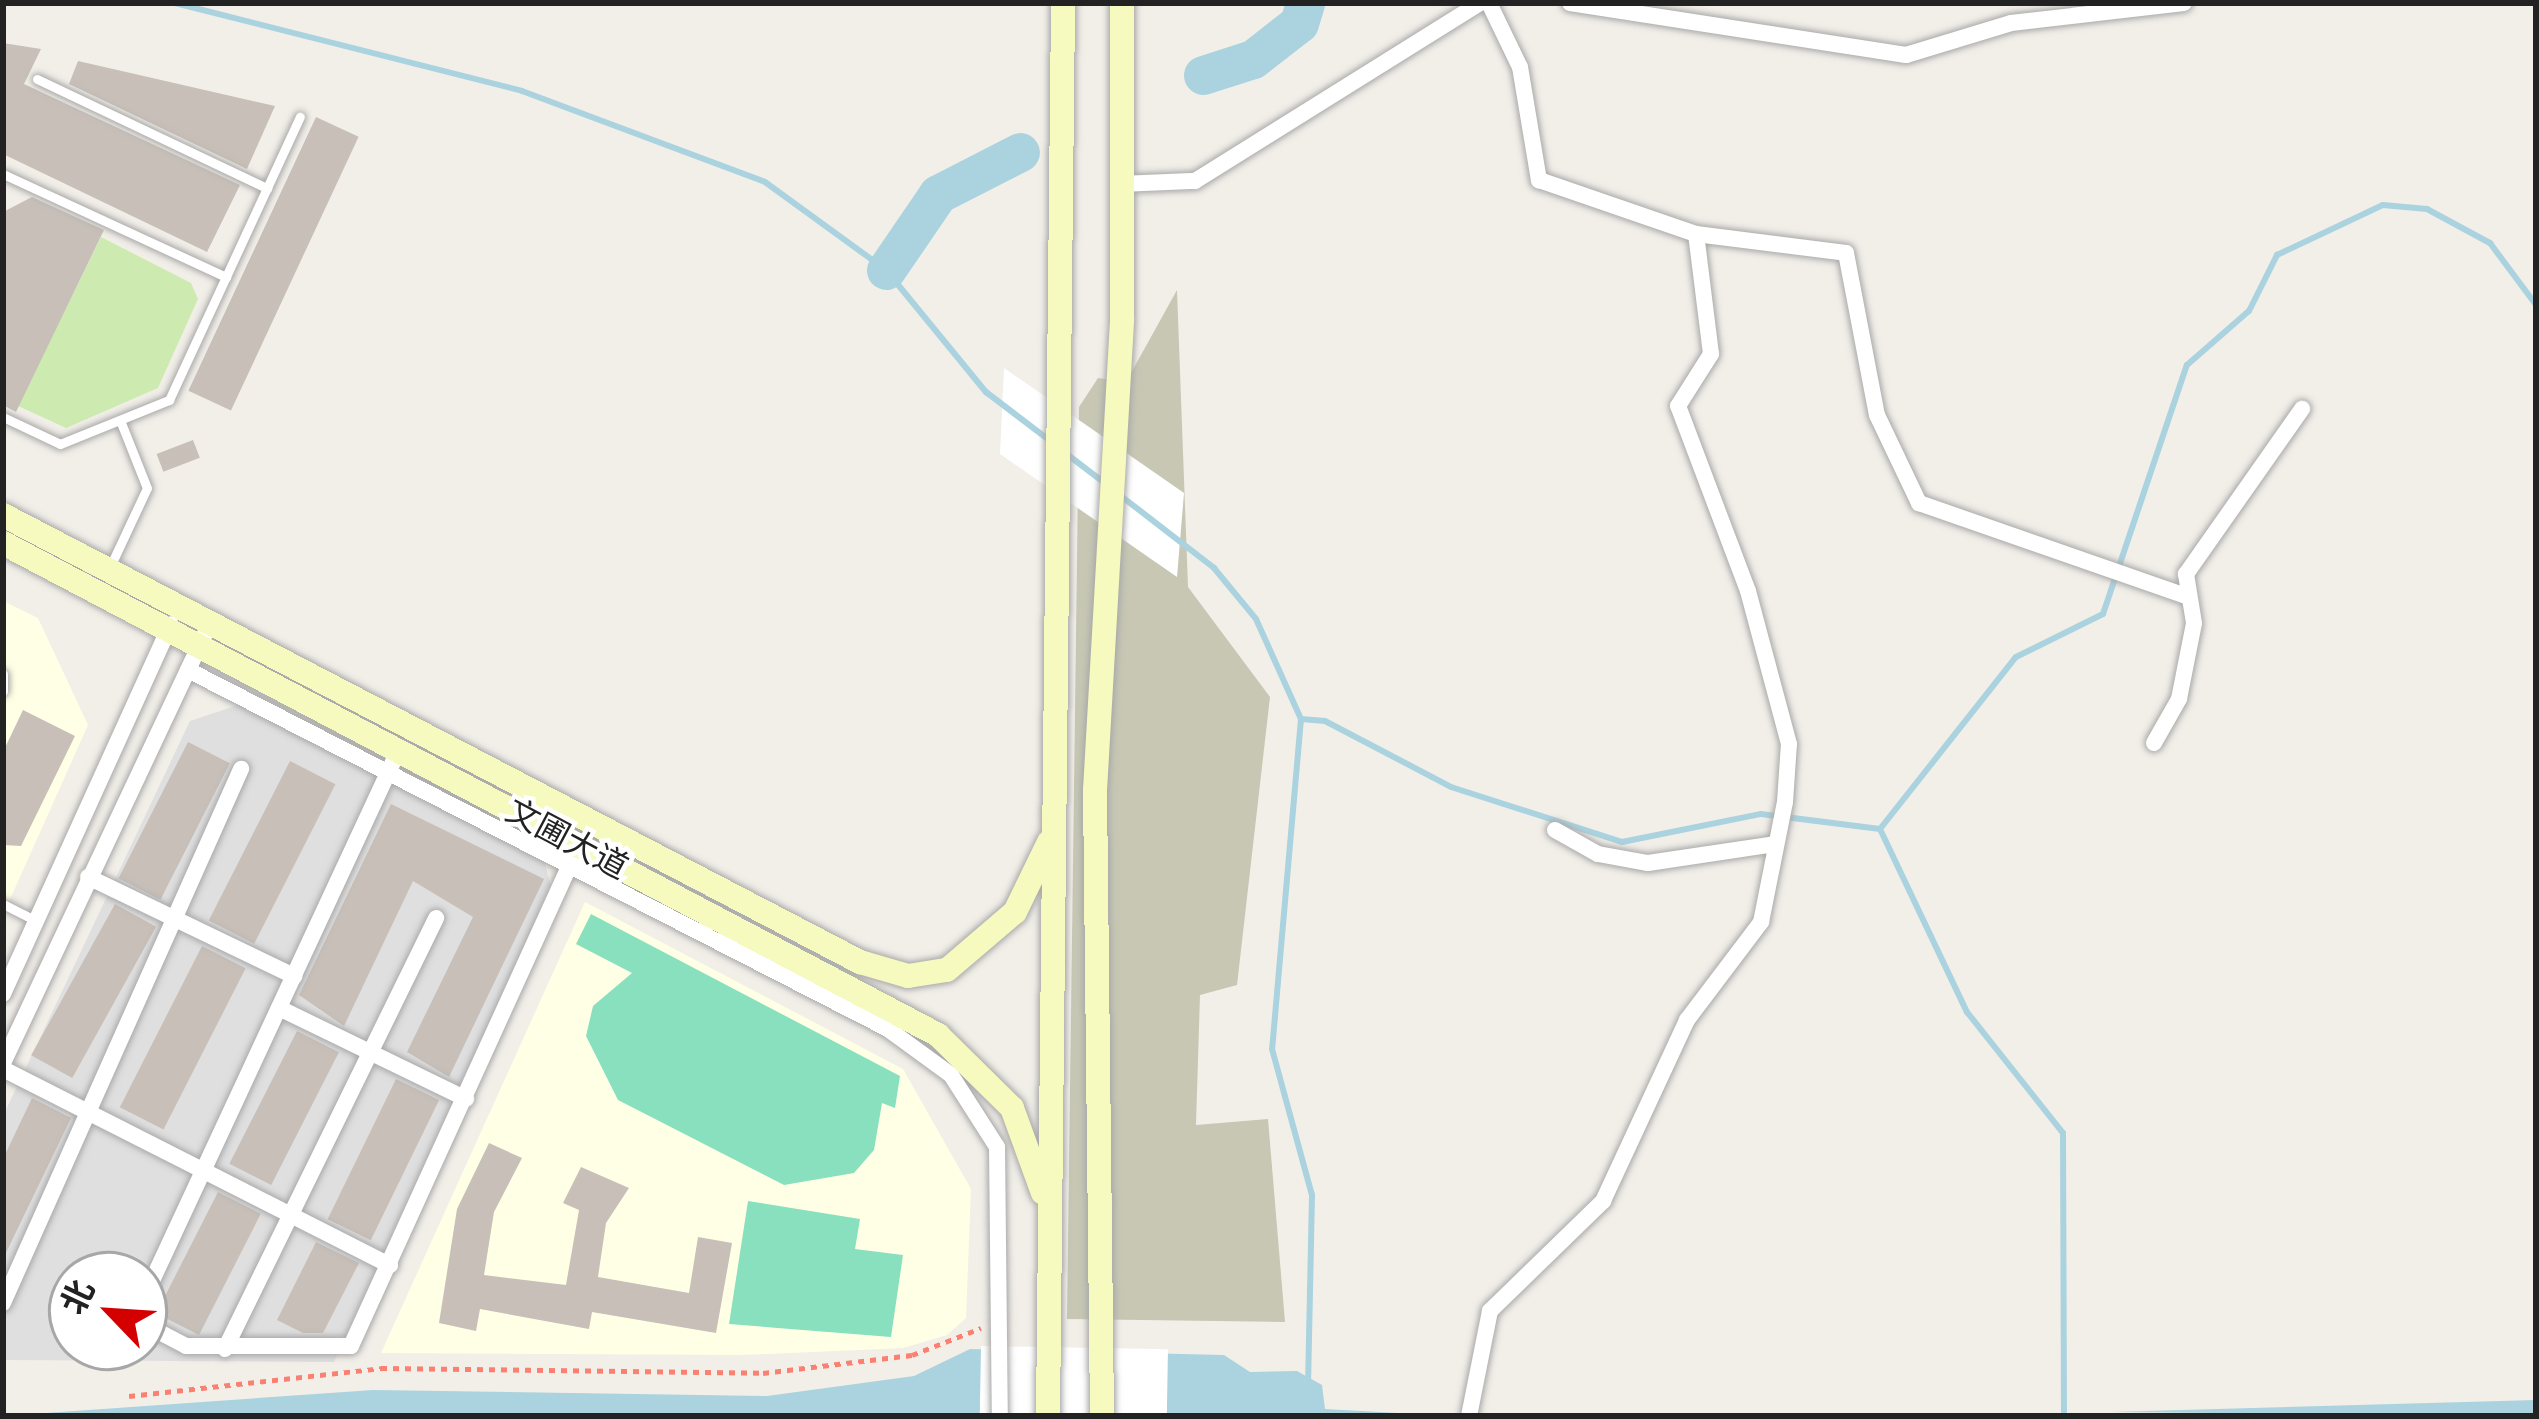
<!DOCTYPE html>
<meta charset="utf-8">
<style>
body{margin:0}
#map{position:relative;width:2539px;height:1419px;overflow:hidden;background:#f2efe9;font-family:Rubik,"Noto Sans SC",sans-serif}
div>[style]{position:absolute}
.residential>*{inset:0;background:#e0dfdf}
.education>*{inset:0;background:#ffffe5}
.construction>*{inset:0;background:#c7c7b4}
.grass>*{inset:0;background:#cdebb0}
.pitch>*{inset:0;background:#88e0be}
.water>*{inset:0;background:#aad3df}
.pier>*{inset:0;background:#fff;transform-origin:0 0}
.stream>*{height:6px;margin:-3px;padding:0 3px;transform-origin:3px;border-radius:3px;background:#aad3df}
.river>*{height:39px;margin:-19.5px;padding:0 19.5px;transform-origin:19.5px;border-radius:19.5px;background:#aad3df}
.building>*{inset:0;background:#c7bfb8;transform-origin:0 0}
.path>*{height:4.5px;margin-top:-2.25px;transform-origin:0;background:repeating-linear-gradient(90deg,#fa8072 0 6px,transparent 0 12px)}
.roads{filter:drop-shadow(0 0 3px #a9a9a9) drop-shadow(0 0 3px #a9a9a9)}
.service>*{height:9px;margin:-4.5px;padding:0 4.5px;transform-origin:4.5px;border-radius:4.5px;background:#fff}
.minor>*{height:16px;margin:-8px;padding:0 8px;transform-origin:8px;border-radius:8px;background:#fff}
.secondary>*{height:24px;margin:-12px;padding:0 12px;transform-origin:12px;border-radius:12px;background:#f7fabf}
span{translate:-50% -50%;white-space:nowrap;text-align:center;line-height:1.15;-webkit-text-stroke:9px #fff;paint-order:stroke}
.street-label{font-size:33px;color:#222}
.frame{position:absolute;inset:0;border:6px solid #222;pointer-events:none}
.north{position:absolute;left:48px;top:1251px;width:120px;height:120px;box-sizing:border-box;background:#fff;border:3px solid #a7a7a7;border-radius:50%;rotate:295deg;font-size:33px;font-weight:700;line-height:48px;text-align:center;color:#222}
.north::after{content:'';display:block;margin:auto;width:42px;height:54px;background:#d40000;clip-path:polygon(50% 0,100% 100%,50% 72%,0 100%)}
</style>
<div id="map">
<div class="residential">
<div style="clip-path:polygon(evenodd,241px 704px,544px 859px,551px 887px,334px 1362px,3px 1360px,3px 1116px,190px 721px,241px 704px,72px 1275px,144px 1275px,144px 1347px,72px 1347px,72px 1275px)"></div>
</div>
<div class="education">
<div style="clip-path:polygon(3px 601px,38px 618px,88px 725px,3px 915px)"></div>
<div style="clip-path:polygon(585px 902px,903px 1069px,971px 1189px,966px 1318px,947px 1335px,903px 1348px,742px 1355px,381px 1353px)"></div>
</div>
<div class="construction">
<div style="clip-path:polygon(1177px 290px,1188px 587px,1270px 697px,1237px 985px,1200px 995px,1196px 1125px,1268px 1119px,1285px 1322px,1067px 1319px,1079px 407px,1098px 378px,1126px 382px)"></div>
</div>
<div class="grass">
<div style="clip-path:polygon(101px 237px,191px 283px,198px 299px,158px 388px,66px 428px,18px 406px)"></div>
</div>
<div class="pitch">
<div style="clip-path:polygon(591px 914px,900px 1076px,895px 1108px,882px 1103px,874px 1150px,854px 1173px,784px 1185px,618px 1100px,586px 1036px,593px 1006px,632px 973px,576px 944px)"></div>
<div style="clip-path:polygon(748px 1201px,860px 1219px,855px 1249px,903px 1255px,891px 1337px,729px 1324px)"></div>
</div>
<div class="water">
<div style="clip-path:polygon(970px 1349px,1224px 1355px,1250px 1372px,1297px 1371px,1322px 1385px,1325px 1409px,1452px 1416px,3px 1416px,373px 1390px,767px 1396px,914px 1376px)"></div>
<div style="clip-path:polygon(2536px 1400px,2536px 1416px,2110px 1412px)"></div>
</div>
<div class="pier">
<div style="clip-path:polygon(1004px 368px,1184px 493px,1177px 577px,1000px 454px)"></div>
<div style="left:981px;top:1346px;width:187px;height:70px;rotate:1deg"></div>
</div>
<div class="stream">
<div style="left:175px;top:3px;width:358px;rotate:14.2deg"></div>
<div style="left:522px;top:91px;width:259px;rotate:20.5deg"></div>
<div style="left:765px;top:182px;width:150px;rotate:36deg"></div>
<div style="left:886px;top:270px;width:158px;rotate:50.7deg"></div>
<div style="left:986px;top:392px;width:79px;rotate:37.3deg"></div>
<div style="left:1064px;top:452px;width:53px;rotate:37.3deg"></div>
<div style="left:1121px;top:496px;width:118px;rotate:37.7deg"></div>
<div style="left:1214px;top:568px;width:66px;rotate:50.5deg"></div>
<div style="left:1256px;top:619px;width:110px;rotate:65.8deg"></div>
<div style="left:1301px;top:719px;width:331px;rotate:95deg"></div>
<div style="left:1272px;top:1049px;width:151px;rotate:74.7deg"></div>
<div style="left:1312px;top:1195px;width:186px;rotate:91.2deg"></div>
<div style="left:1301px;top:719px;width:24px;rotate:5deg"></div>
<div style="left:1325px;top:721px;width:142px;rotate:27.6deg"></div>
<div style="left:1451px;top:787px;width:180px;rotate:17.8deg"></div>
<div style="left:1622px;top:842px;width:142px;rotate:-11.4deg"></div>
<div style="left:1761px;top:814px;width:120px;rotate:7.2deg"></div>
<div style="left:1880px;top:829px;width:219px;rotate:-51.7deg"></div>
<div style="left:2016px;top:657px;width:97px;rotate:-26.3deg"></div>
<div style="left:2103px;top:614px;width:263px;rotate:-71.4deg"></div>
<div style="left:2187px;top:365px;width:82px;rotate:-41.1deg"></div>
<div style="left:2249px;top:311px;width:63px;rotate:-63.4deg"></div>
<div style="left:2277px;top:255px;width:117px;rotate:-25.3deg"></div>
<div style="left:2383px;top:205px;width:44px;rotate:5.2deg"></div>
<div style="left:2427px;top:209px;width:72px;rotate:28.4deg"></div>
<div style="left:2490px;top:243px;width:77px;rotate:53.4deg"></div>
<div style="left:1880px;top:829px;width:203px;rotate:64.6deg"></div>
<div style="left:1967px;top:1012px;width:154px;rotate:51.6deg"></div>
<div style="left:2063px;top:1133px;width:283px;rotate:89.8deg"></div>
</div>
<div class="river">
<div style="left:1203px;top:75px;width:52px;rotate:-17.7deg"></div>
<div style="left:1253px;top:59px;width:58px;rotate:-38deg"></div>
<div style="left:1299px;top:23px;width:21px;rotate:-73deg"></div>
<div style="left:886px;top:270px;width:92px;rotate:-55.6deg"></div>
<div style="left:938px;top:194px;width:92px;rotate:-27.1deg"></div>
</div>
<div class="building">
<div style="clip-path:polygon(3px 43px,41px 49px,24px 84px,240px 185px,207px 252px,3px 154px)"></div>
<div style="clip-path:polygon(78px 61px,275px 106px,247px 169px,69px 84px)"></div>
<div style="left:316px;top:117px;width:47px;height:302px;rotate:25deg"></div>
<div style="clip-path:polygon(32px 197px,104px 230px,16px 412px,3px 405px,3px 212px)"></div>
<div style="left:193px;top:440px;width:19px;height:39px;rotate:69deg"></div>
<div style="clip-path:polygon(23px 710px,75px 736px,21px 846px,3px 845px,3px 752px)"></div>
<div style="left:188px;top:742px;width:47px;height:153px;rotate:27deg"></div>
<div style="left:290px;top:761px;width:51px;height:179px;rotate:27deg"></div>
<div style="clip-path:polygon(391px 804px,544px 879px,449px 1077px,407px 1052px,473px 917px,413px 881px,344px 1026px,299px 995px)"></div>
<div style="left:115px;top:904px;width:47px;height:173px;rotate:29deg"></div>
<div style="left:202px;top:946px;width:49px;height:181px;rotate:27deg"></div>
<div style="left:297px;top:1031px;width:47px;height:149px;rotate:27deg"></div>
<div style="left:396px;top:1079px;width:48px;height:156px;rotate:26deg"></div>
<div style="clip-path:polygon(32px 1098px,71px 1118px,3px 1259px,3px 1159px)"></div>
<div style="clip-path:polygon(489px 1143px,522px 1158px,494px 1212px,484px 1275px,566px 1285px,579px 1210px,563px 1203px,581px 1167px,629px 1188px,606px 1223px,598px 1277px,689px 1293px,698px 1237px,732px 1243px,716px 1333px,592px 1312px,589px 1329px,480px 1309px,476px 1331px,439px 1323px,457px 1209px)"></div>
<div style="left:218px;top:1192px;width:48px;height:136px;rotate:27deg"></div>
<div style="clip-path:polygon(316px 1242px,359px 1263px,323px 1333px,303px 1333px,277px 1320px)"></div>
</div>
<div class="path">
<div style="left:129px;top:1396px;width:254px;rotate:-6.3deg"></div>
<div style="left:381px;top:1368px;width:382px;rotate:0.7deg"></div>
<div style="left:763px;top:1373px;width:150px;rotate:-6.9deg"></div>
<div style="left:912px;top:1355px;width:74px;rotate:-21.4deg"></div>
</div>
<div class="roads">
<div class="service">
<div style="left:37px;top:79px;width:255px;rotate:25.4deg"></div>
<div style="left:3px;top:174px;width:246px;rotate:24.8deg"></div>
<div style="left:3px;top:417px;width:63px;rotate:25.3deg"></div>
<div style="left:60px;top:444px;width:118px;rotate:-22deg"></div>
<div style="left:169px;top:400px;width:312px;rotate:-65.2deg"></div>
<div style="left:109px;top:569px;width:89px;rotate:-64.9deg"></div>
<div style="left:147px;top:488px;width:73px;rotate:-111.7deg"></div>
<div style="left:3px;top:674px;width:17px;rotate:90deg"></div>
<div style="left:3px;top:904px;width:37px;rotate:27deg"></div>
</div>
<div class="minor">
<div style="left:1489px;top:3px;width:71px;rotate:64.2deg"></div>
<div style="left:1520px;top:67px;width:115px;rotate:80.5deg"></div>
<div style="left:1539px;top:180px;width:166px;rotate:19deg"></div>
<div style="left:1696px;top:234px;width:151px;rotate:7.2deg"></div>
<div style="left:1846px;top:253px;width:165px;rotate:79.2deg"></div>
<div style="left:1877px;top:415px;width:98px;rotate:64.5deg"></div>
<div style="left:1919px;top:503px;width:283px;rotate:19.2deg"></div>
<div style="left:1570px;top:3px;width:340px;rotate:8.8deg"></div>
<div style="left:1906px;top:55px;width:110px;rotate:-16.9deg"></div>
<div style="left:2011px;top:23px;width:174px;rotate:-6.6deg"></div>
<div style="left:1122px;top:184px;width:73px;rotate:-2.4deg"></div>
<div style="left:1195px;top:181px;width:336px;rotate:-32deg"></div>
<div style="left:188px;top:670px;width:787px;rotate:27.15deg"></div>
<div style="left:888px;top:1029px;width:78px;rotate:36.1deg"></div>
<div style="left:951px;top:1075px;width:85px;rotate:57.4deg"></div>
<div style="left:997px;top:1147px;width:269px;rotate:89.4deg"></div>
<div style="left:2154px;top:743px;width:51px;rotate:-60.4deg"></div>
<div style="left:2179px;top:699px;width:77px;rotate:-78.8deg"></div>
<div style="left:2194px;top:623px;width:50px;rotate:-99.3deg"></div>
<div style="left:2186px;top:574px;width:202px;rotate:-54.9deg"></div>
<div style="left:1555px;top:830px;width:49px;rotate:29.2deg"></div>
<div style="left:1598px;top:854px;width:51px;rotate:10.2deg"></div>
<div style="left:1648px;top:863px;width:128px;rotate:-8.5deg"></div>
<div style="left:88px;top:877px;width:229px;rotate:25.7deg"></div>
<div style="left:3px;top:994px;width:406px;rotate:-65.6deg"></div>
<div style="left:279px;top:1008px;width:208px;rotate:25.9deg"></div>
<div style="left:3px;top:1063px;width:485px;rotate:-64.8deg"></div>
<div style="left:3px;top:1069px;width:434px;rotate:26.9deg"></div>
<div style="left:144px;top:1298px;width:593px;rotate:-65.08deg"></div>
<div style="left:3px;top:1303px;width:585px;rotate:-65.98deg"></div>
<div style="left:144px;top:1324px;width:47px;rotate:27.6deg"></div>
<div style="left:186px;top:1346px;width:165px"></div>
<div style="left:351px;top:1346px;width:536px;rotate:-65.54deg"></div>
<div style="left:225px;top:1349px;width:480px;rotate:-63.9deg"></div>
<div style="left:1469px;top:1416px;width:107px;rotate:-78.7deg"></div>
<div style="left:1490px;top:1311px;width:158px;rotate:-44.2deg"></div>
<div style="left:1603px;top:1201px;width:200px;rotate:-65.1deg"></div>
<div style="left:1687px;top:1020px;width:123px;rotate:-52.9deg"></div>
<div style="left:1761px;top:922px;width:122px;rotate:-78.7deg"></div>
<div style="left:1785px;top:802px;width:58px;rotate:-86.1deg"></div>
<div style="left:1789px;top:744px;width:158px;rotate:-105deg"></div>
<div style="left:1748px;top:591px;width:198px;rotate:-110.7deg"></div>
<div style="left:1678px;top:406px;width:62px;rotate:-57.6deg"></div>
<div style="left:1711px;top:354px;width:121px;rotate:-97.1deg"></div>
</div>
<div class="secondary">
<div style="left:3px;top:515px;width:967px;rotate:27.55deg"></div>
<div style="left:860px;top:962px;width:50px;rotate:16.3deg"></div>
<div style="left:908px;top:976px;width:39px;rotate:-9deg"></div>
<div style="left:947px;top:970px;width:89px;rotate:-40.5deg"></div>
<div style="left:1015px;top:912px;width:78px;rotate:-64.1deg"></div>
<div style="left:3px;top:543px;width:1057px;rotate:27.75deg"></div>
<div style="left:938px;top:1035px;width:104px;rotate:44.6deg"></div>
<div style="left:1012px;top:1108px;width:90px;rotate:70deg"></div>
<div style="left:1048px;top:1416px;width:1413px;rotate:-89.39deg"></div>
<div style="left:1102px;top:1416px;width:626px;rotate:-90.64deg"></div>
<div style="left:1095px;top:790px;width:472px;rotate:-86.7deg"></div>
<div style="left:1122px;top:319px;width:316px;rotate:-90deg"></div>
</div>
</div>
<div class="street-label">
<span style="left:567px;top:839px;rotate:28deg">文圃大道</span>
</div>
<div class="frame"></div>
<div class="north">北</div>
</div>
